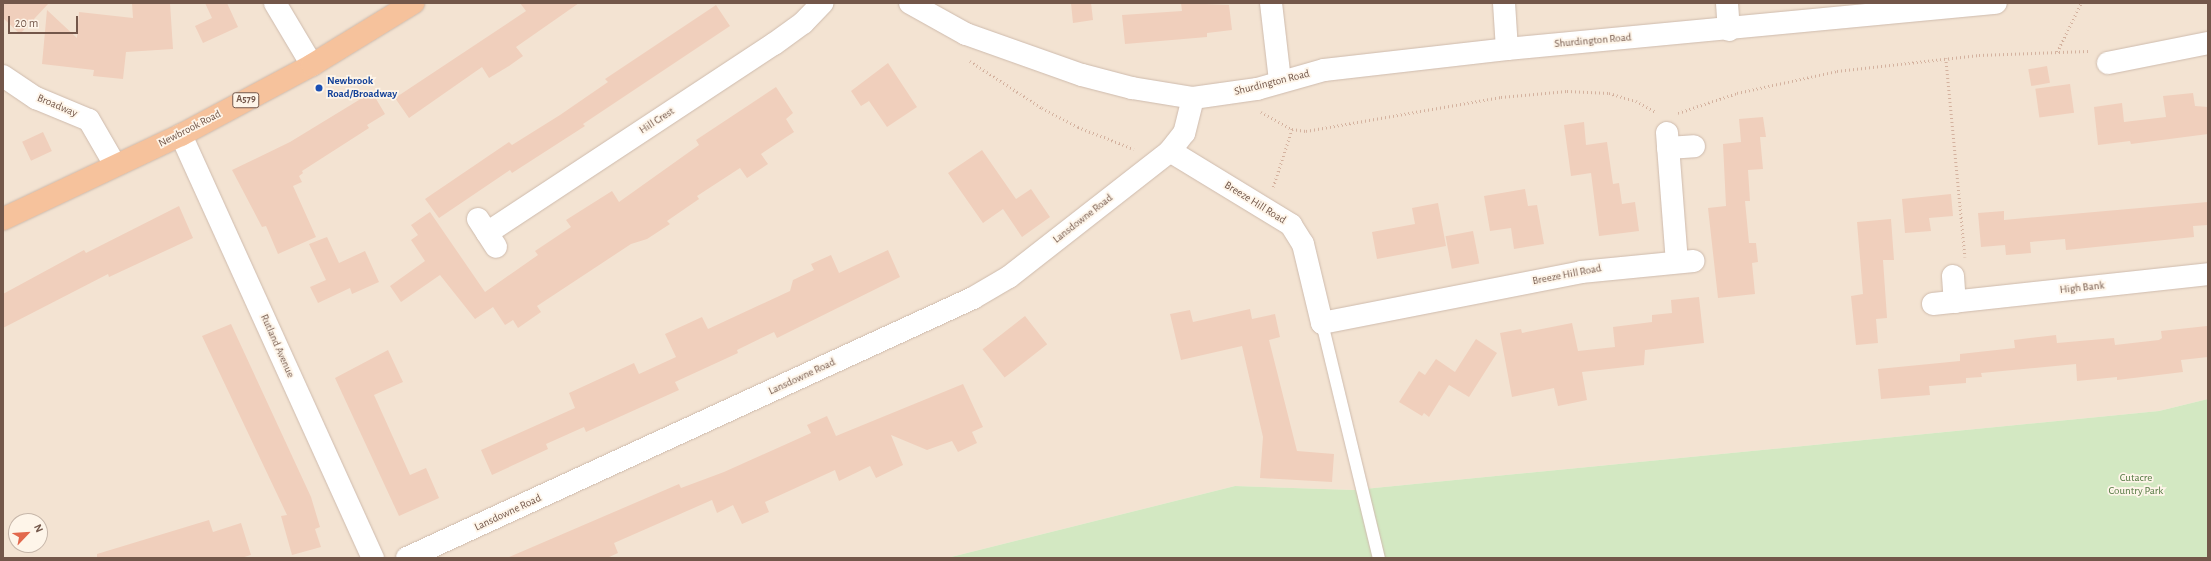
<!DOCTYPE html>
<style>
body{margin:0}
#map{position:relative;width:2211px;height:561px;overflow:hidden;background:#fbf1e3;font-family:"Alegreya Sans",sans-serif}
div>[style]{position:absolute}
.residential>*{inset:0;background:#f3e3d2}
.green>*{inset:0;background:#d3e8c2}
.building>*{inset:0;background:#f0cfbc;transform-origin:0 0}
.path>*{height:2.5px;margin-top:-1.25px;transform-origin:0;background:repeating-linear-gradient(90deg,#d4b29f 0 1px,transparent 0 4px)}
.roads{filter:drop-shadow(0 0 1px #cebbad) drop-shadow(0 0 1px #cebbad)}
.service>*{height:12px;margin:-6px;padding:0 6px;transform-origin:6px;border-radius:6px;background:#fff}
.minor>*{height:22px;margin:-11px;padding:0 11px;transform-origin:11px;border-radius:11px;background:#fff}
.trunk>*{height:22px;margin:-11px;padding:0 11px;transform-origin:11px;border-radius:11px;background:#f6c29c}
.dots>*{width:11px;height:11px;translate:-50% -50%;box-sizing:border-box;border:2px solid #fef5e9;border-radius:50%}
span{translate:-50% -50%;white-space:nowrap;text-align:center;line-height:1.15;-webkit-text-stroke:3.5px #fef5e9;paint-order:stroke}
.shield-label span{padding:1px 3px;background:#fef5e9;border:1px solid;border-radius:3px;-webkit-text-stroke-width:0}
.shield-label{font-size:10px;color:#73574a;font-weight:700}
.street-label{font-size:11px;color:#73574a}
.transit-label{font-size:11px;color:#164399;font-weight:700}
.left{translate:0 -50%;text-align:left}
.park-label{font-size:11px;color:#547842}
.frame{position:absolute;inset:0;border:4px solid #73574a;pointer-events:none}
.north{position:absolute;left:8px;top:513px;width:40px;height:40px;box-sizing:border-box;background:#fef5e9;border:1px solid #c6b6a9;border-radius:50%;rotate:65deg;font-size:11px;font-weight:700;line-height:16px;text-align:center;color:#73574a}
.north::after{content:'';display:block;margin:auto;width:14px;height:18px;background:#e2684c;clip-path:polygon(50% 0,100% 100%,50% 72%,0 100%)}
.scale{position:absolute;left:8px;top:16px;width:70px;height:18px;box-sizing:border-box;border:2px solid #73574a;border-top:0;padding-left:5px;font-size:12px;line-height:14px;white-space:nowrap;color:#73574a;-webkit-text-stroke:3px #fef5e9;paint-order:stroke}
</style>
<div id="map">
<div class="residential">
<div style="clip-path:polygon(evenodd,3px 3px,2208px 3px,2208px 399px,2159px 411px,1354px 490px,1235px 486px,947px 558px,3px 558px,3px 3px,16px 521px,40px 521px,40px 545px,16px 545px,16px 521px)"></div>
</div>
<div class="green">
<div style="clip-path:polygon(2208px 399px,2208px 558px,947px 558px,1235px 486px,1354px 490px,2159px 411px)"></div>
</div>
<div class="building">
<div style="clip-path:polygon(3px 3px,49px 3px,20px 34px,3px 18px)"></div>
<div style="clip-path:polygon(132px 3px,170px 3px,173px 49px,126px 52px,123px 79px,93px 76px,94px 70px,42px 64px,47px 10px,77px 38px,79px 12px,133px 18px)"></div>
<div style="clip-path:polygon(205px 3px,227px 3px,238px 27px,203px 43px,195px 26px,212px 18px)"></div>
<div style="clip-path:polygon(520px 3px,579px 3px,516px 47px,523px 56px,509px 66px,489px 78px,482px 67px,409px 118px,395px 98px,526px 11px)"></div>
<div style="clip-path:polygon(1071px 3px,1091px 3px,1093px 20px,1073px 23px)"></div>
<div style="clip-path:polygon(1181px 3px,1229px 5px,1232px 30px,1207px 33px,1207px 37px,1125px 44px,1122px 15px,1182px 11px)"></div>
<div style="clip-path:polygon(716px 5px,730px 26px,583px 124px,585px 126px,512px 173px,510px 170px,439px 218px,425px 199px,509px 142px,512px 145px,560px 115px,608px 82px,605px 79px)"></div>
<div style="clip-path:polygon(888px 63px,917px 107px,887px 127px,869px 101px,861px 106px,851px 91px)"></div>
<div style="left:2047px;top:66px;width:17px;height:19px;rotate:80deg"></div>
<div style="left:2070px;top:84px;width:29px;height:35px;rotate:82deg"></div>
<div style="clip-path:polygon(776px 87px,793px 113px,786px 119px,794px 132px,761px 154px,768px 164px,747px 178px,740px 168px,697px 196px,699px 199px,667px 221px,670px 224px,647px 239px,631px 244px,537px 306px,541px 312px,518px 328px,513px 320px,505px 325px,493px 307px,475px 319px,440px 275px,401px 302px,390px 286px,425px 261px,411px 240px,418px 235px,411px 225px,430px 212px,485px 292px,538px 255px,535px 251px,571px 227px,566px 220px,612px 191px,619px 202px,699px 145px,696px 140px)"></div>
<div style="clip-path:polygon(372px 92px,385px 114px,367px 125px,369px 128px,302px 171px,303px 173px,299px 176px,302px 182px,293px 186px,316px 237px,278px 254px,266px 226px,262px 227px,232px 170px,290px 142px)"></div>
<div style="clip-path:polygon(2193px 93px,2195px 106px,2208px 107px,2208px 134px,2131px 144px,2130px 141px,2098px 145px,2094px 107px,2122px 103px,2124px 122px,2166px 117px,2163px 96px)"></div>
<div style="clip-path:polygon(1763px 117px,1766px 137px,1760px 137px,1763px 169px,1748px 170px,1750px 201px,1745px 201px,1749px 243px,1756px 243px,1758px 262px,1752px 263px,1755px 294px,1718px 298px,1708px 208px,1726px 206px,1723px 144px,1741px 142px,1739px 119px)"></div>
<div style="clip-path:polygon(1584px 122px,1586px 145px,1607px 142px,1613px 184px,1619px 183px,1622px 204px,1635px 202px,1639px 231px,1599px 236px,1591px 173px,1571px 176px,1564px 125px)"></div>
<div style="left:43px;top:132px;width:21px;height:23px;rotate:65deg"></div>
<div style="clip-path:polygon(982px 150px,1016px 199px,1031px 189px,1050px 217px,1022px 237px,1003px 209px,983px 223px,948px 173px)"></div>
<div style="clip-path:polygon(1525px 189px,1528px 206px,1537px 205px,1544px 244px,1514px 249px,1511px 228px,1490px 231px,1484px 196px)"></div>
<div style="clip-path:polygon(1951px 194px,1953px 216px,1929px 218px,1931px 231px,1905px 233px,1902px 199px)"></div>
<div style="clip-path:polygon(2208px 202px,2208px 225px,2193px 226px,2194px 237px,2066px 250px,2065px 239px,2030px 242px,2031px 253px,2006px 255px,2005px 245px,1981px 247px,1978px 213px,2004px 211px,2004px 220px)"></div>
<div style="clip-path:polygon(1438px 203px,1446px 246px,1377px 259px,1372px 232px,1415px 224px,1412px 208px)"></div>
<div style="clip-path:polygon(179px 206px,193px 238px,109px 277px,108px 274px,3px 328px,3px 294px,84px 250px,86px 253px)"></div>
<div style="clip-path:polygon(1891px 219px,1894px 260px,1883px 260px,1887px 318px,1876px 319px,1878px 343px,1856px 345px,1851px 296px,1863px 294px,1857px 222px)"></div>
<div style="left:1473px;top:231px;width:33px;height:28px;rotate:79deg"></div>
<div style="clip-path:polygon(327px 237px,339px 263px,365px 251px,379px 282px,352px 294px,350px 288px,318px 303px,310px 287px,326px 280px,309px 244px)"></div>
<div style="clip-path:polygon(888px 250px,900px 277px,777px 338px,774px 332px,737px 350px,738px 353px,675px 382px,679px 390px,586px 432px,584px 427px,546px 444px,548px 449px,492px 475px,481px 450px,575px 408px,569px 393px,634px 363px,639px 374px,676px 357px,665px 334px,702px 317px,708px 329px,790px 291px,793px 280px,814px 270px,811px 264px,831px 255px,839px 273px)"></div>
<div style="clip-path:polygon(1699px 297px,1704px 343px,1645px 350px,1644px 365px,1582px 372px,1587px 400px,1558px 406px,1554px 388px,1512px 397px,1500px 333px,1521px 329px,1522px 333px,1572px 323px,1578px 351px,1615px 347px,1613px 327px,1652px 322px,1652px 315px,1672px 313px,1671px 300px)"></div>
<div style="clip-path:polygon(1250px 309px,1252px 319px,1275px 314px,1280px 337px,1269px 340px,1297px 451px,1334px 454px,1332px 482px,1260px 478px,1263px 437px,1242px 346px,1181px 360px,1170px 314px,1190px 310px,1193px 322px)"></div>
<div style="left:1025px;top:316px;width:36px;height:54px;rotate:52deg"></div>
<div style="clip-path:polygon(231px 324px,311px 497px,320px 527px,315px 529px,321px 547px,292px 555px,281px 516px,287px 515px,202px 336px)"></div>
<div style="clip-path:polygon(2207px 326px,2208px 357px,2181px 360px,2183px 372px,2117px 380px,2117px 377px,2077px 381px,2076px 364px,1981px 373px,1982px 377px,1966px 378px,1966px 383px,1929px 386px,1930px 395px,1881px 399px,1878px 369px,1960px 361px,1960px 354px,2015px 348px,2014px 340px,2056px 335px,2057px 343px,2114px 338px,2115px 345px,2159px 340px,2162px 338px,2161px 331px)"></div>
<div style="clip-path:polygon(1476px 339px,1497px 353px,1469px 397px,1449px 385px,1429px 417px,1424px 413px,1422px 416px,1399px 402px,1419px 371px,1425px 375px,1436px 359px,1455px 372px)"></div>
<div style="clip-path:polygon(388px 350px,403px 382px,374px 395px,410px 475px,426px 468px,439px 498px,399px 516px,335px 378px)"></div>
<div style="clip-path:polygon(963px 384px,983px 427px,972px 432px,977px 443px,958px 452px,952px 441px,927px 450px,891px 435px,903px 465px,876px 478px,870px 466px,839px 481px,835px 470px,765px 502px,769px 512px,742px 524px,733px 505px,717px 513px,712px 500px,614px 543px,618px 553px,607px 558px,507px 558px,679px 484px,681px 488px,724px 472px,811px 433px,807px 425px,827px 416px,836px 436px)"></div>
<div style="clip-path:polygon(209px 520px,213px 532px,241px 523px,251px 555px,241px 558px,97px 558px,97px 554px)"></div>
</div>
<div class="path">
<div style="left:2057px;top:52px;width:55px;rotate:-63.9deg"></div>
<div style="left:1946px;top:58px;width:200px;rotate:84.5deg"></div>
<div style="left:970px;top:61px;width:86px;rotate:33.1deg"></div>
<div style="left:1042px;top:108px;width:41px;rotate:27.8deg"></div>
<div style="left:1078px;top:127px;width:60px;rotate:21.4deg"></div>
<div style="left:1261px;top:112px;width:35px;rotate:29deg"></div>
<div style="left:1292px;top:129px;width:14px;rotate:8deg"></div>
<div style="left:1306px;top:131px;width:198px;rotate:-9.9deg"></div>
<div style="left:1501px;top:97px;width:66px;rotate:-5.2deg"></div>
<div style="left:1567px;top:91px;width:42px;rotate:2.7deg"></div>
<div style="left:1609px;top:93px;width:28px;rotate:17deg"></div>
<div style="left:1636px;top:101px;width:23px;rotate:29deg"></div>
<div style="left:1678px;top:113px;width:62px;rotate:-18.7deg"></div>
<div style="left:1737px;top:93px;width:102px;rotate:-12.4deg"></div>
<div style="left:1837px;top:71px;width:143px;rotate:-6.4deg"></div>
<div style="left:1979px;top:55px;width:109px;rotate:-2.1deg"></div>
<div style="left:1273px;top:187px;width:61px;rotate:-71.9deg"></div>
</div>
<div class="roads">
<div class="service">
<div style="left:1322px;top:323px;width:242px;rotate:76.4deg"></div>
</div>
<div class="minor">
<div style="left:275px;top:3px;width:72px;rotate:59.2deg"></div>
<div style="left:910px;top:3px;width:64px;rotate:29deg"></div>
<div style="left:966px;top:34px;width:123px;rotate:19.5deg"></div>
<div style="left:1082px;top:75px;width:52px;rotate:14.6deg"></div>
<div style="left:1132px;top:88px;width:62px;rotate:9.3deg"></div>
<div style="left:1193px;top:98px;width:36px;rotate:104deg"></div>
<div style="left:1184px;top:133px;width:23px;rotate:128deg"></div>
<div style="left:1170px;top:151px;width:142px;rotate:31.4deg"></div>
<div style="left:1291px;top:225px;width:22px;rotate:58deg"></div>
<div style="left:1303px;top:244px;width:81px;rotate:76.5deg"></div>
<div style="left:1322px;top:323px;width:264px;rotate:-11.1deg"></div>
<div style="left:1581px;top:272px;width:113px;rotate:-5.6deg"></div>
<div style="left:1271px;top:3px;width:79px;rotate:83.4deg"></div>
<div style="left:1504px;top:3px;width:46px;rotate:86.3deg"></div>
<div style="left:1727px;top:3px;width:27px;rotate:86deg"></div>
<div style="left:2108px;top:63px;width:102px;rotate:-11.3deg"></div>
<div style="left:3px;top:76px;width:40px;rotate:34deg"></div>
<div style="left:36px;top:98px;width:57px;rotate:22.5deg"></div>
<div style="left:89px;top:120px;width:52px;rotate:60deg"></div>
<div style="left:1193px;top:98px;width:65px;rotate:-8deg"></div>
<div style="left:1257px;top:89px;width:70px;rotate:-15.8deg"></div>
<div style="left:1324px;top:70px;width:184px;rotate:-6.5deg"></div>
<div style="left:1507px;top:49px;width:491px;rotate:-5.4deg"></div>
<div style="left:1667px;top:133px;width:129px;rotate:85.6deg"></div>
<div style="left:181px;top:135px;width:465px;rotate:65.6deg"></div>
<div style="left:1668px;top:148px;width:26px;rotate:-4deg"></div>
<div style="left:478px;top:219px;width:33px;rotate:57deg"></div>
<div style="left:487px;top:233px;width:344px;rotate:-33.4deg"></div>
<div style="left:774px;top:44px;width:36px;rotate:-36deg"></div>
<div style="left:803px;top:23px;width:28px;rotate:-46deg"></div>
<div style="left:1953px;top:276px;width:26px;rotate:86deg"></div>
<div style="left:1933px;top:304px;width:277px;rotate:-6.2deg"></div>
<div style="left:407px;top:558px;width:623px;rotate:-24.67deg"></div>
<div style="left:973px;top:298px;width:42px;rotate:-30.3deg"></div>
<div style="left:1009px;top:277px;width:204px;rotate:-38deg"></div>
</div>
<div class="trunk">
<div style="left:3px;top:219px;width:197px;rotate:-25.3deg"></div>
<div style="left:181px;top:135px;width:149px;rotate:-28.1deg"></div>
<div style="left:312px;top:65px;width:119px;rotate:-31.5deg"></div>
</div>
</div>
<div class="dots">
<div style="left:319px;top:88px;background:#1a4fb4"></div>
</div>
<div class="shield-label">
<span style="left:246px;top:100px">A579</span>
</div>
<div class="street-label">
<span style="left:1593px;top:41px;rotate:-5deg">Shurdington Road</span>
<span style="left:1272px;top:83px;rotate:-14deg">Shurdington Road</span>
<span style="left:57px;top:106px;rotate:23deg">Broadway</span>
<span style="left:657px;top:121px;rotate:-33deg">Hill Crest</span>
<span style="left:190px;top:129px;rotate:-27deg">Newbrook Road</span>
<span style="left:1255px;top:203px;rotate:32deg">Breeze Hill Road</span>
<span style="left:1083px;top:219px;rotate:-38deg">Lansdowne Road</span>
<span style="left:1567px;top:275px;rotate:-11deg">Breeze Hill Road</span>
<span style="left:2082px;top:288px;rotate:-6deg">High Bank</span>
<span style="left:277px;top:346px;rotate:66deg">Rutland Avenue</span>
<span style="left:802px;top:377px;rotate:-25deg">Lansdowne Road</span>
<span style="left:508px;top:513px;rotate:-25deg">Lansdowne Road</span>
</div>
<div class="transit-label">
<span class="left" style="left:327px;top:88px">Newbrook<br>Road/Broadway</span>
</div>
<div class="park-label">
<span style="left:2136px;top:485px">Cutacre<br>Country Park</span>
</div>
<div class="frame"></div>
<div class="north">N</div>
<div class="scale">20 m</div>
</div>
